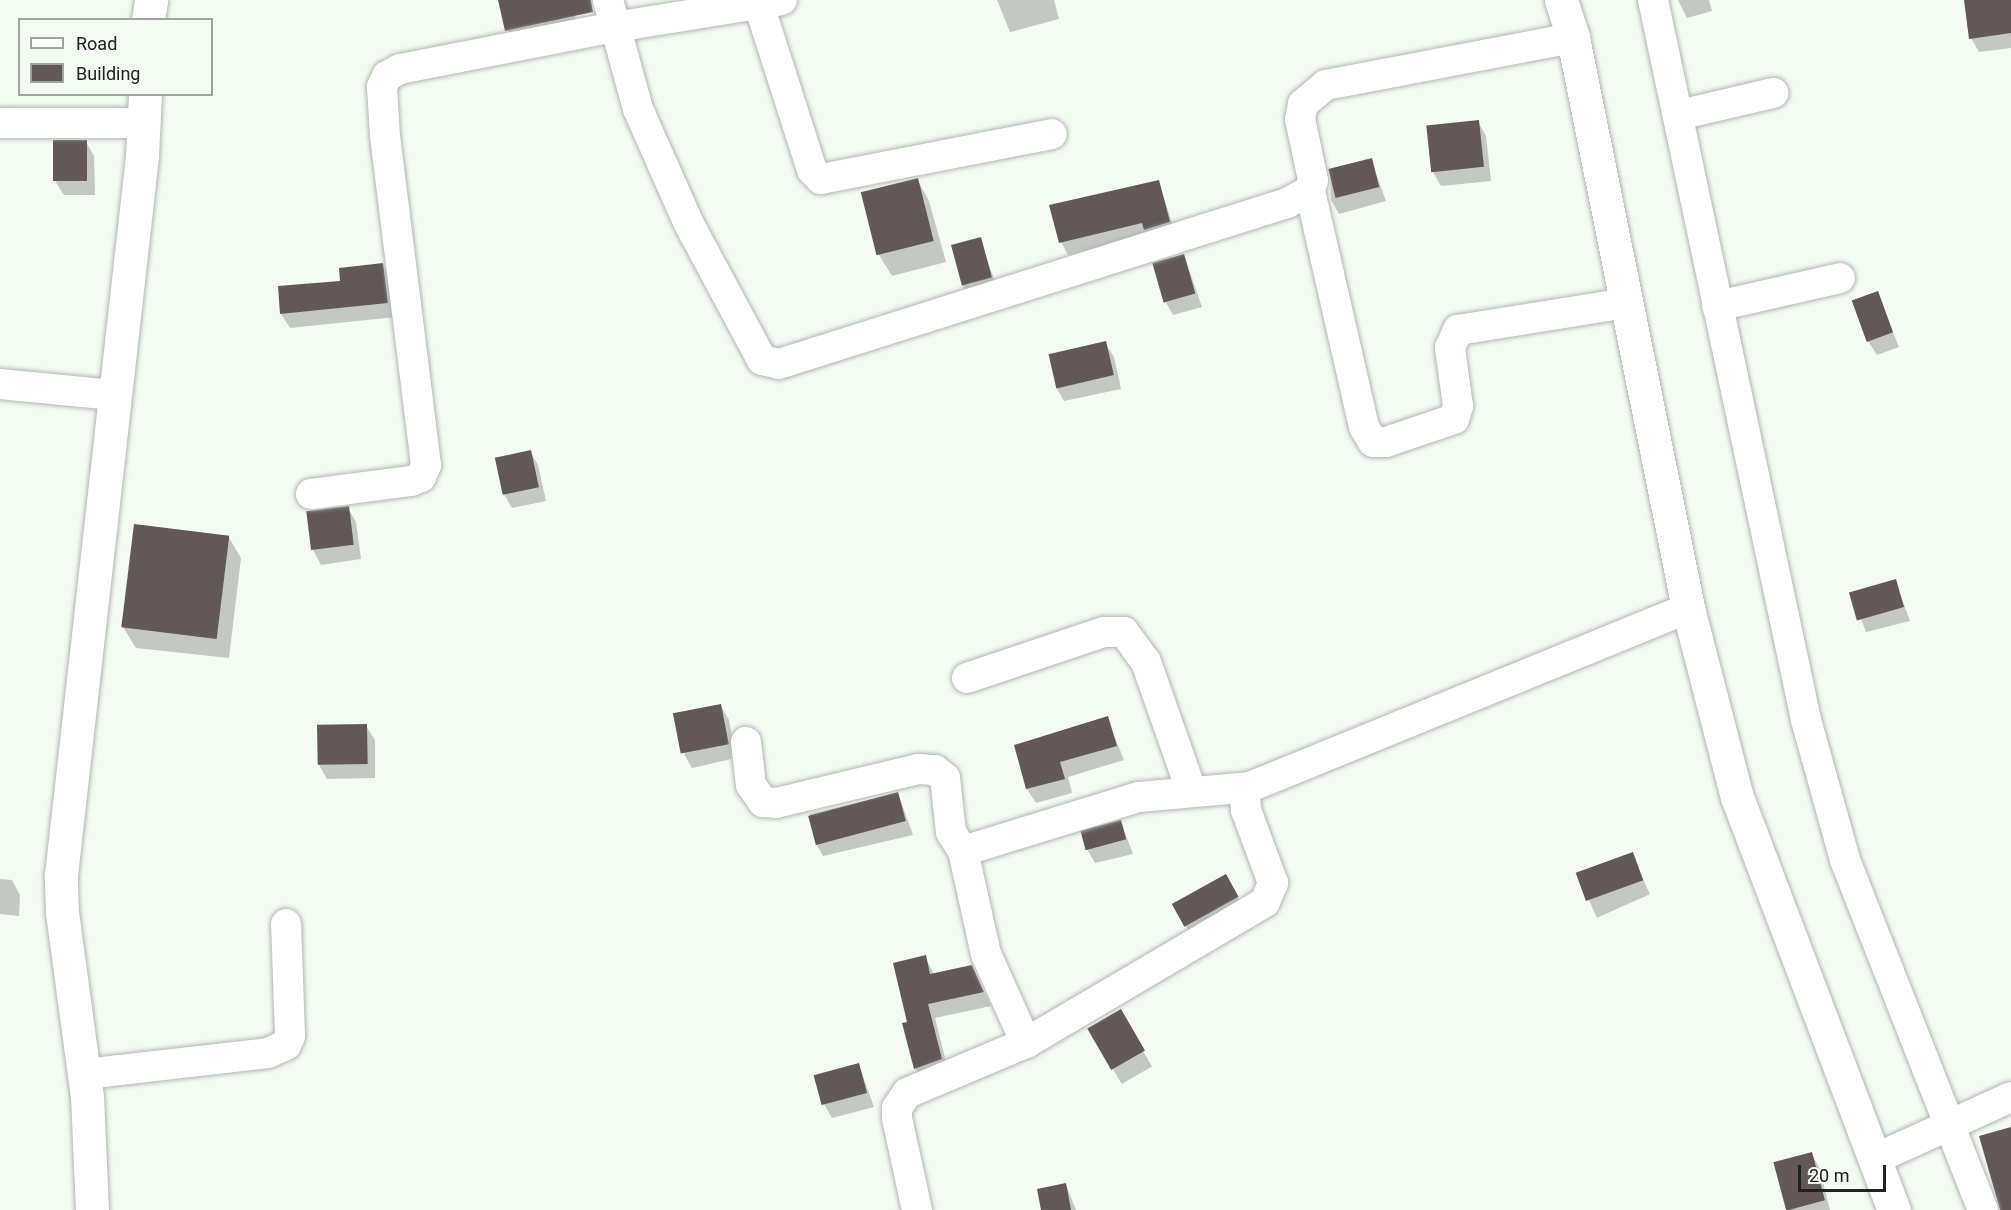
<!DOCTYPE html>
<style>
body{margin:0}
#map{position:relative;width:2011px;height:1210px;overflow:hidden;background:#f4fbf3;font-family:Roboto,sans-serif}
div>[style]{position:absolute}
.shadow>*{inset:0;background:#0003;transform-origin:0 0}
.building>*{inset:0;background:#625859;transform-origin:0 0}
.roads{filter:drop-shadow(0 0 2px #b0b6b0) drop-shadow(0 0 2px #b0b6b0)}
.minor>*{height:30px;margin:-15px;padding:0 15px;transform-origin:15px;border-radius:15px;background:#fff}
.tertiary>*{height:33px;margin:-16.5px;padding:0 16.5px;transform-origin:16.5px;border-radius:16.5px;background:#fff}
.secondary>*{height:33px;margin:-16.5px;padding:0 16.5px;transform-origin:16.5px;border-radius:16.5px;background:#fff}
span{translate:-50% -50%;white-space:nowrap;text-align:center;line-height:1.15;-webkit-text-stroke:6px #f4fbf3;paint-order:stroke}
.legend{position:absolute;left:18px;top:18px;width:195px;height:78px;box-sizing:border-box;background:#f4fbf3;border:2px solid #9fa49f;margin:0;padding:8px 10px;list-style:none;font-size:18px;color:#202220}
.legend li{display:flex;align-items:center;gap:12px;height:30px}
.legend b{width:30px;border:2px solid #9fa49f}
.scale{position:absolute;left:1798px;top:1165px;width:88px;height:27px;box-sizing:border-box;border:3px solid #202220;border-top:0;padding-left:8px;font-size:18px;line-height:21px;white-space:nowrap;color:#202220;-webkit-text-stroke:4px #f4fbf3;paint-order:stroke}
</style>
<div id="map">
<div class="shadow">
<div style="clip-path:polygon(500px 0,571px 0,579px 31px,515px 44px,507px 30px)"></div>
<div style="clip-path:polygon(997px 0,1054px 0,1059px 19px,1010px 32px)"></div>
<div style="clip-path:polygon(1678px 0,1709px 0,1712px 11px,1687px 18px)"></div>
<div style="clip-path:polygon(1965px 0,2011px 0,2011px 48px,1979px 52px,1971px 38px)"></div>
<div style="clip-path:polygon(1478px 122px,1486px 136px,1491px 181px,1441px 186px,1433px 172px)"></div>
<div style="clip-path:polygon(86px 142px,94px 156px,95px 195px,64px 195px,55px 181px)"></div>
<div style="clip-path:polygon(1371px 160px,1386px 201px,1339px 214px,1331px 200px,1330px 171px)"></div>
<div style="clip-path:polygon(917px 179px,929px 201px,946px 262px,892px 276px,879px 255px)"></div>
<div style="clip-path:polygon(1159px 182px,1176px 235px,1149px 236px,1068px 255px,1061px 242px)"></div>
<div style="clip-path:polygon(980px 239px,999px 293px,972px 301px,963px 287px,952px 247px)"></div>
<div style="clip-path:polygon(1184px 255px,1202px 307px,1173px 315px,1165px 301px)"></div>
<div style="clip-path:polygon(383px 264px,391px 279px,396px 317px,290px 328px,281px 314px)"></div>
<div style="clip-path:polygon(1877px 293px,1899px 347px,1877px 355px,1868px 341px)"></div>
<div style="clip-path:polygon(1105px 343px,1114px 357px,1121px 389px,1064px 401px,1056px 387px)"></div>
<div style="clip-path:polygon(530px 451px,538px 465px,546px 501px,512px 508px,504px 494px)"></div>
<div style="clip-path:polygon(348px 508px,356px 522px,361px 559px,321px 565px,313px 550px)"></div>
<div style="clip-path:polygon(228px 536px,241px 558px,229px 658px,136px 648px,123px 627px)"></div>
<div style="clip-path:polygon(1895px 580px,1910px 621px,1866px 632px,1851px 592px)"></div>
<div style="clip-path:polygon(721px 706px,729px 720px,736px 758px,692px 768px,684px 754px)"></div>
<div style="clip-path:polygon(1107px 718px,1124px 760px,1068px 777px,1072px 793px,1036px 803px,1027px 789px,1016px 746px)"></div>
<div style="clip-path:polygon(366px 726px,375px 740px,375px 778px,327px 779px,319px 765px)"></div>
<div style="clip-path:polygon(898px 793px,913px 835px,823px 856px,815px 842px,809px 814px)"></div>
<div style="clip-path:polygon(1121px 822px,1133px 854px,1095px 863px,1087px 849px)"></div>
<div style="left:1632px;top:854px;width:44px;height:58px;rotate:66deg"></div>
<div style="left:1225px;top:876px;width:42px;height:59px;rotate:60deg"></div>
<div style="clip-path:polygon(0 879px,12px 880px,20px 895px,19px 916px,0 914px)"></div>
<div style="clip-path:polygon(925px 957px,934px 974px,971px 966px,991px 1006px,935px 1018px,949px 1074px,923px 1082px,915px 1068px,908px 1023px)"></div>
<div style="left:1120px;top:1011px;width:64px;height:35px;rotate:60deg"></div>
<div style="clip-path:polygon(859px 1065px,874px 1107px,832px 1118px,824px 1104px)"></div>
<div style="clip-path:polygon(1811px 1153px,1819px 1167px,1830px 1210px,1787px 1210px,1775px 1163px)"></div>
<div style="clip-path:polygon(1066px 1185px,1076px 1210px,1042px 1210px)"></div>
</div>
<div class="building">
<div style="clip-path:polygon(498px 0,591px 0,593px 12px,505px 31px)"></div>
<div style="clip-path:polygon(1964px 0,2011px 0,2011px 33px,1969px 39px)"></div>
<div style="left:1479px;top:120px;width:47px;height:53px;rotate:84deg"></div>
<div style="left:53px;top:140px;width:34px;height:41px"></div>
<div style="left:1372px;top:158px;width:30px;height:45px;rotate:76deg"></div>
<div style="left:918px;top:178px;width:65px;height:59px;rotate:76deg"></div>
<div style="clip-path:polygon(1159px 180px,1170px 222px,1144px 230px,1142px 223px,1059px 243px,1049px 205px)"></div>
<div style="left:981px;top:237px;width:42px;height:31px;rotate:75deg"></div>
<div style="left:1184px;top:254px;width:41px;height:33px;rotate:74deg"></div>
<div style="clip-path:polygon(383px 263px,388px 303px,280px 314px,278px 286px,340px 281px,339px 268px)"></div>
<div style="left:1878px;top:291px;width:44px;height:28px;rotate:70deg"></div>
<div style="left:1106px;top:341px;width:35px;height:59px;rotate:77deg"></div>
<div style="left:531px;top:450px;width:38px;height:37px;rotate:78deg"></div>
<div style="left:349px;top:506px;width:39px;height:43px;rotate:83deg"></div>
<div style="left:134px;top:524px;width:96px;height:104px;rotate:7deg"></div>
<div style="left:1896px;top:579px;width:29px;height:49px;rotate:74deg"></div>
<div style="left:721px;top:704px;width:41px;height:49px;rotate:79deg"></div>
<div style="clip-path:polygon(1108px 716px,1117px 746px,1060px 762px,1065px 779px,1026px 789px,1014px 745px)"></div>
<div style="left:367px;top:724px;width:40px;height:50px;rotate:89deg"></div>
<div style="left:898px;top:792px;width:30px;height:93px;rotate:75deg"></div>
<div style="left:1121px;top:820px;width:20px;height:42px;rotate:75deg"></div>
<div style="left:1633px;top:852px;width:30px;height:61px;rotate:70deg"></div>
<div style="left:1226px;top:874px;width:26px;height:62px;rotate:61deg"></div>
<div style="clip-path:polygon(926px 955px,930px 974px,972px 965px,984px 992px,928px 1004px,942px 1059px,914px 1069px,902px 1023px,907px 1022px,893px 963px)"></div>
<div style="left:1121px;top:1009px;width:48px;height:39px;rotate:60deg"></div>
<div style="left:859px;top:1063px;width:31px;height:47px;rotate:75deg"></div>
<div style="clip-path:polygon(2011px 1127px,2011px 1210px,2000px 1210px,1979px 1136px)"></div>
<div style="left:1812px;top:1152px;width:50px;height:40px;rotate:75deg"></div>
<div style="clip-path:polygon(1066px 1183px,1071px 1210px,1041px 1210px,1037px 1189px)"></div>
</div>
<div class="roads">
<div class="minor">
<div style="left:608px;top:0;width:113px;rotate:74.6deg"></div>
<div style="left:638px;top:109px;width:126px;rotate:66.1deg"></div>
<div style="left:689px;top:224px;width:154px;rotate:61.8deg"></div>
<div style="left:762px;top:360px;width:17px;rotate:13deg"></div>
<div style="left:779px;top:364px;width:533px;rotate:-17.58deg"></div>
<div style="left:1287px;top:203px;width:26px;rotate:-28deg"></div>
<div style="left:1310px;top:191px;width:11px;rotate:-75deg"></div>
<div style="left:1313px;top:180px;width:62px;rotate:-102deg"></div>
<div style="left:1300px;top:119px;width:15px;rotate:-79deg"></div>
<div style="left:1303px;top:104px;width:30px;rotate:-40deg"></div>
<div style="left:1326px;top:85px;width:251px;rotate:-10.8deg"></div>
<div style="left:1653px;top:0;width:736px;rotate:78deg"></div>
<div style="left:1806px;top:720px;width:145px;rotate:74.4deg"></div>
<div style="left:1845px;top:860px;width:376px;rotate:68.5deg"></div>
<div style="left:759px;top:5px;width:173px;rotate:72.2deg"></div>
<div style="left:812px;top:170px;width:13px;rotate:45deg"></div>
<div style="left:821px;top:179px;width:235px;rotate:-11deg"></div>
<div style="left:1679px;top:115px;width:97px;rotate:-13.2deg"></div>
<div style="left:0;top:123px;width:144px"></div>
<div style="left:1310px;top:191px;width:242px;rotate:77.1deg"></div>
<div style="left:1364px;top:427px;width:17px;rotate:59deg"></div>
<div style="left:1373px;top:442px;width:13px"></div>
<div style="left:1386px;top:442px;width:72px;rotate:-18.7deg"></div>
<div style="left:1454px;top:419px;width:14px;rotate:-73deg"></div>
<div style="left:1458px;top:406px;width:59px;rotate:-97.9deg"></div>
<div style="left:1450px;top:348px;width:20px;rotate:-66deg"></div>
<div style="left:1458px;top:330px;width:170px;rotate:-9.1deg"></div>
<div style="left:1717px;top:306px;width:126px;rotate:-12.8deg"></div>
<div style="left:0;top:384px;width:115px;rotate:5.5deg"></div>
<div style="left:311px;top:494px;width:101px;rotate:-7.4deg"></div>
<div style="left:411px;top:481px;width:11px;rotate:-22deg"></div>
<div style="left:421px;top:477px;width:13px;rotate:-67deg"></div>
<div style="left:426px;top:465px;width:332px;rotate:-97.1deg"></div>
<div style="left:385px;top:136px;width:49px;rotate:-93.5deg"></div>
<div style="left:382px;top:87px;width:12px;rotate:-66deg"></div>
<div style="left:387px;top:76px;width:15px;rotate:-28deg"></div>
<div style="left:400px;top:69px;width:219px;rotate:-11.1deg"></div>
<div style="left:615px;top:27px;width:169px;rotate:-9.2deg"></div>
<div style="left:967px;top:678px;width:145px;rotate:-18.6deg"></div>
<div style="left:1104px;top:632px;width:20px"></div>
<div style="left:1124px;top:632px;width:37px;rotate:54deg"></div>
<div style="left:1146px;top:662px;width:136px;rotate:70.6deg"></div>
<div style="left:746px;top:742px;width:43px;rotate:83.4deg"></div>
<div style="left:751px;top:785px;width:21px;rotate:55deg"></div>
<div style="left:763px;top:802px;width:13px;rotate:4deg"></div>
<div style="left:776px;top:803px;width:147px;rotate:-13.4deg"></div>
<div style="left:919px;top:769px;width:16px;rotate:4deg"></div>
<div style="left:935px;top:770px;width:13px;rotate:39deg"></div>
<div style="left:945px;top:778px;width:54px;rotate:83.7deg"></div>
<div style="left:951px;top:832px;width:22px;rotate:58deg"></div>
<div style="left:963px;top:851px;width:184px;rotate:-17.1deg"></div>
<div style="left:1139px;top:797px;width:111px;rotate:-5.1deg"></div>
<div style="left:963px;top:851px;width:106px;rotate:77.4deg"></div>
<div style="left:986px;top:954px;width:98px;rotate:65.8deg"></div>
<div style="left:85px;top:1074px;width:184px;rotate:-6.5deg"></div>
<div style="left:268px;top:1053px;width:20px;rotate:-24deg"></div>
<div style="left:286px;top:1045px;width:10px;rotate:-66deg"></div>
<div style="left:290px;top:1036px;width:112px;rotate:-92deg"></div>
<div style="left:1875px;top:1159px;width:149px;rotate:-24.5deg"></div>
<div style="left:917px;top:1210px;width:94px;rotate:-102.3deg"></div>
<div style="left:897px;top:1118px;width:10px;rotate:-90deg"></div>
<div style="left:897px;top:1108px;width:18px;rotate:-56deg"></div>
<div style="left:907px;top:1093px;width:129px;rotate:-22.8deg"></div>
<div style="left:1026px;top:1043px;width:277px;rotate:-30.5deg"></div>
<div style="left:1265px;top:902px;width:21px;rotate:-67deg"></div>
<div style="left:1273px;top:883px;width:78px;rotate:-110.3deg"></div>
<div style="left:1246px;top:810px;width:15px;rotate:-94deg"></div>
<div style="left:1245px;top:795px;width:9px;rotate:-58deg"></div>
<div style="left:1250px;top:787px;width:473px;rotate:-22.2deg"></div>
</div>
<div class="tertiary">
<div style="left:148px;top:20px;width:20px;rotate:-81deg"></div>
<div style="left:92px;top:1210px;width:113px;rotate:-92.5deg"></div>
<div style="left:87px;top:1097px;width:186px;rotate:-97.7deg"></div>
<div style="left:62px;top:913px;width:38px;rotate:-92deg"></div>
<div style="left:61px;top:875px;width:724px;rotate:-83.57deg"></div>
<div style="left:142px;top:156px;width:62px;rotate:-87.2deg"></div>
</div>
<div class="secondary">
<div style="left:1561px;top:0;width:40px;rotate:72deg"></div>
<div style="left:1573px;top:38px;width:581px;rotate:78.59deg"></div>
<div style="left:1688px;top:608px;width:195px;rotate:75.5deg"></div>
<div style="left:1737px;top:797px;width:442px;rotate:69.2deg"></div>
</div>
</div>
<ul class="legend">
<li><b style="height:8px;background:#fff"></b>Road</li>
<li><b style="height:16px;background:#625859"></b>Building</li>
</ul>
<div class="scale">20 m</div>
</div>
